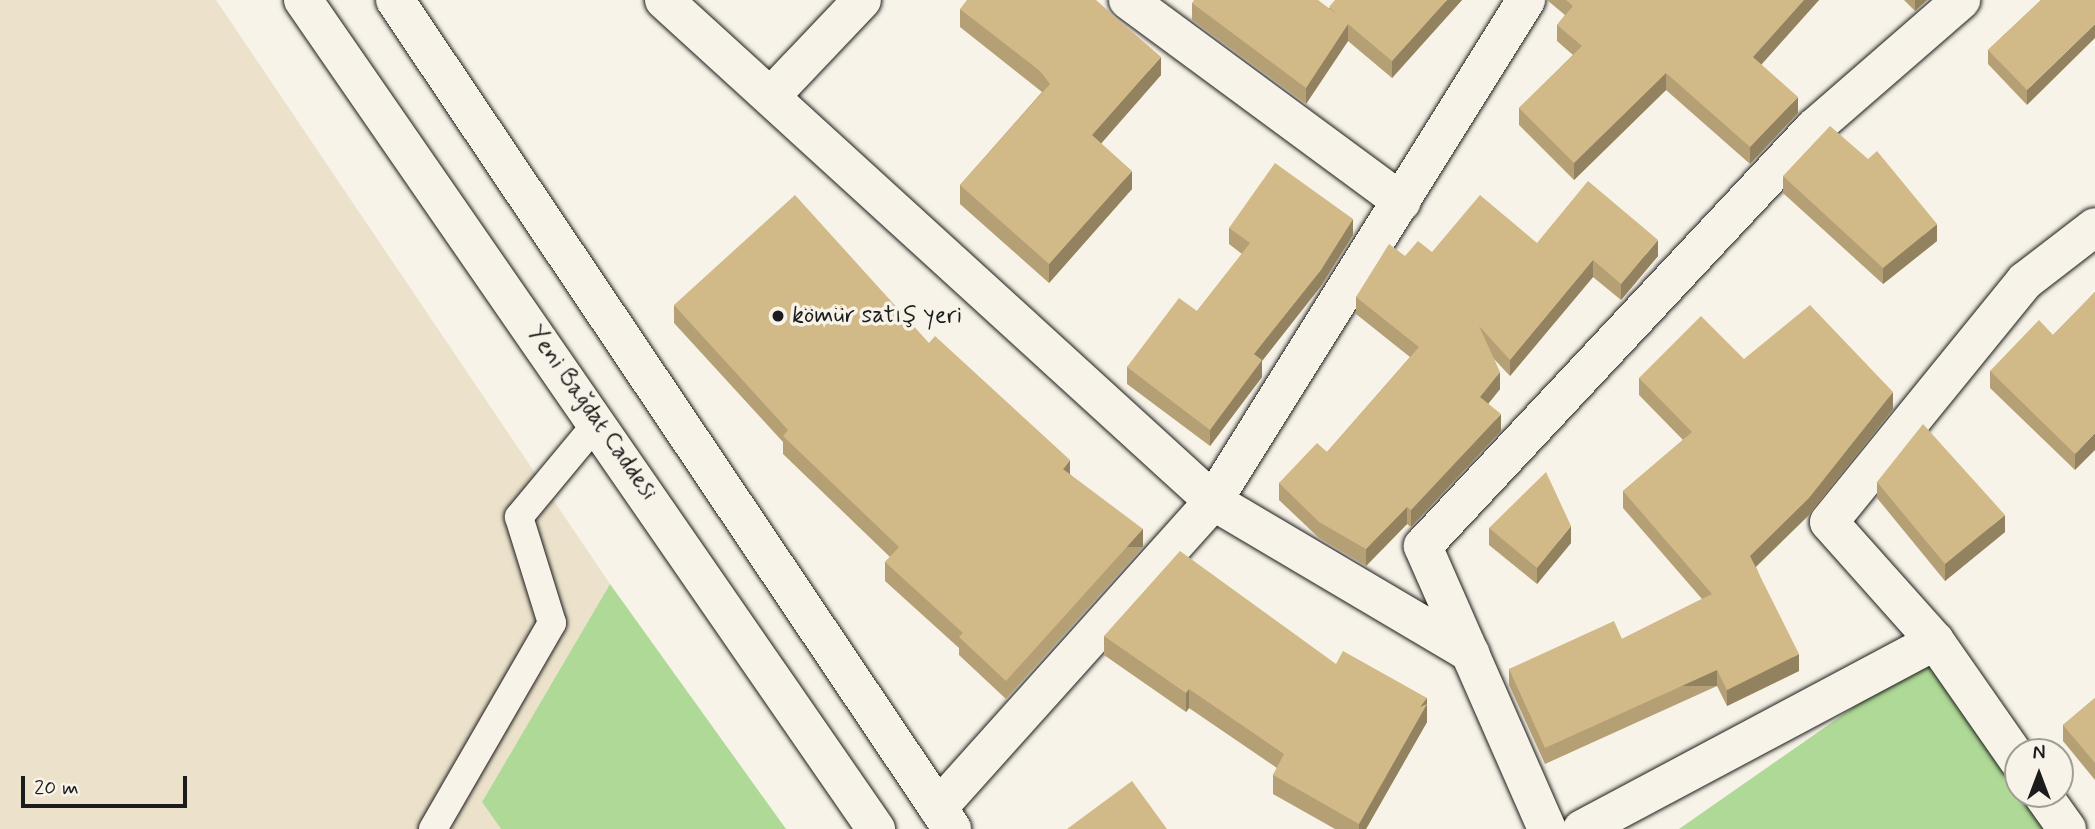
<!DOCTYPE html>
<meta charset="utf-8">
<style>
body{margin:0}
#map{position:relative;width:2095px;height:829px;overflow:hidden;background:#f7f3e8;font-family:Mynerve,sans-serif}
div>[style]{position:absolute}
.built>*{inset:0;background:#ece2cb}
.green>*{inset:0;background:#afd996}
.roads{filter:drop-shadow(0 0 2px #1c1c1c) drop-shadow(0 0 2px #1c1c1c)}
.service>*{height:28px;margin:-14px;padding:0 14px;transform-origin:14px;border-radius:14px;background:#f7f3e8}
.minor>*{height:38px;margin:-19px;padding:0 19px;transform-origin:19px;border-radius:19px;background:#f7f3e8}
.primary>*{height:38px;margin:-19px;padding:0 19px;transform-origin:19px;border-radius:19px;background:#f7f3e8}
.wall>*{inset:0;background:#b59f75}
.shaded-wall>*{inset:0;background:#93825f;transform-origin:0 0}
.building>*{inset:0;background:#d2b988}
.dots>*{width:19px;height:19px;translate:-50% -50%;box-sizing:border-box;border:4px solid #f7f3e8;border-radius:50%}
span{translate:-50% -50%;white-space:nowrap;text-align:center;line-height:1.15;-webkit-text-stroke:7px #f7f3e8;paint-order:stroke}
.poi-label{font-size:24px;color:#1c1c1c}
.left{translate:0 -50%;text-align:left}
.street-label{font-size:24px;color:#1c1c1c}
.north{position:absolute;left:2004px;top:738px;width:70px;height:70px;box-sizing:border-box;background:#f7f3e8;border:2px solid #9f9d96;border-radius:50%;rotate:0deg;font-size:19px;font-weight:700;line-height:28px;text-align:center;color:#1c1c1c}
.north::after{content:'';display:block;margin:auto;width:24px;height:32px;background:#1c1c1c;clip-path:polygon(50% 0,100% 100%,50% 72%,0 100%)}
.scale{position:absolute;left:21px;top:776px;width:166px;height:32px;box-sizing:border-box;border:4px solid #1c1c1c;border-top:0;padding-left:9px;font-size:21px;line-height:24px;white-space:nowrap;color:#1c1c1c;-webkit-text-stroke:5px #f7f3e8;paint-order:stroke}
</style>
<div id="map">
<div class="built">
<div style="clip-path:polygon(0 0,216px 0,610px 584px,482px 802px,501px 829px,0 829px)"></div>
</div>
<div class="green">
<div style="clip-path:polygon(610px 584px,786px 829px,501px 829px,482px 802px)"></div>
<div style="clip-path:polygon(1927px 656px,2018px 785px,2018px 794px,2024px 794px,2049px 829px,1679px 829px)"></div>
</div>
<div class="roads">
<div class="service">
<div style="left:433px;top:829px;width:238px;rotate:-60deg"></div>
<div style="left:552px;top:623px;width:111px;rotate:-107.3deg"></div>
<div style="left:519px;top:517px;width:124px;rotate:-50.3deg"></div>
</div>
<div class="minor">
<div style="left:664px;top:0;width:743px;rotate:42.38deg"></div>
<div style="left:1213px;top:501px;width:299px;rotate:30.6deg"></div>
<div style="left:1128px;top:0;width:340px;rotate:36.4deg"></div>
<div style="left:771px;top:96px;width:132px;rotate:-46.5deg"></div>
<div style="left:2018px;top:760px;width:145px;rotate:-124.9deg"></div>
<div style="left:1935px;top:641px;width:159px;rotate:-131.7deg"></div>
<div style="left:1829px;top:522px;width:311px;rotate:-50.9deg"></div>
<div style="left:2025px;top:281px;width:88px;rotate:-37.6deg"></div>
<div style="left:2042px;top:794px;width:43px;rotate:54.5deg"></div>
<div style="left:938px;top:808px;width:412px;rotate:-48.1deg"></div>
<div style="left:1213px;top:501px;width:591px;rotate:-58deg"></div>
<div style="left:1547px;top:829px;width:309px;rotate:-113.7deg"></div>
<div style="left:1423px;top:546px;width:572px;rotate:-46.91deg"></div>
<div style="left:1814px;top:128px;width:195px;rotate:-41deg"></div>
<div style="left:1582px;top:829px;width:400px;rotate:-28deg"></div>
</div>
<div class="primary">
<div style="left:303px;top:0;width:1008px;rotate:55.35deg"></div>
<div style="left:395px;top:0;width:999px;rotate:56.1deg"></div>
</div>
</div>
<div class="wall">
<div style="clip-path:polygon(1462px 0,1392px 78px,1348px 41px,1306px 104px,1192px 20px,1192px 3px,1329px 8px)"></div>
<div style="clip-path:polygon(1547px 0,1819px 0,1761px 64px,1798px 113px,1750px 164px,1666px 90px,1574px 180px,1519px 125px,1519px 108px,1573px 55px,1557px 41px,1557px 25px,1565px 15px)"></div>
<div style="clip-path:polygon(1904px 0,1927px 0,1915px 11px)"></div>
<div style="clip-path:polygon(2041px 0,2027px 105px,1988px 64px,1988px 50px)"></div>
<div style="clip-path:polygon(960px 9px,1161px 75px,1101px 143px,1132px 189px,1049px 283px,960px 204px,960px 185px,1042px 92px,960px 27px)"></div>
<div style="clip-path:polygon(1783px 176px,1937px 241px,1883px 284px,1783px 193px)"></div>
<div style="clip-path:polygon(1229px 228px,1353px 235px,1321px 286px,1262px 361px,1262px 377px,1210px 446px,1127px 384px,1127px 367px,1197px 311px,1242px 254px,1229px 244px)"></div>
<div style="clip-path:polygon(1537px 243px,1658px 256px,1621px 300px,1593px 277px,1510px 376px,1494px 359px,1500px 389px,1488px 404px,1501px 431px,1411px 527px,1407px 524px,1366px 566px,1319px 538px,1279px 500px,1279px 483px,1327px 452px,1410px 357px,1356px 314px,1356px 297px,1405px 256px,1432px 252px)"></div>
<div style="clip-path:polygon(2095px 292px,2075px 470px,1990px 388px,1990px 371px,2053px 335px)"></div>
<div style="clip-path:polygon(674px 305px,929px 343px,1070px 474px,1143px 547px,1006px 699px,959px 655px,959px 648px,885px 581px,885px 562px,890px 557px,783px 454px,783px 442px,674px 323px)"></div>
<div style="clip-path:polygon(1744px 359px,1893px 409px,1809px 515px,1756px 567px,1799px 671px,1727px 706px,1717px 686px,1545px 764px,1509px 685px,1509px 669px,1622px 639px,1702px 599px,1623px 508px,1623px 491px,1683px 440px,1639px 395px,1639px 378px)"></div>
<div style="clip-path:polygon(1877px 482px,2005px 532px,1945px 581px,1877px 498px)"></div>
<div style="clip-path:polygon(1489px 528px,1571px 543px,1537px 584px,1489px 545px)"></div>
<div style="clip-path:polygon(1104px 636px,1336px 664px,1427px 698px,1427px 722px,1366px 829px,1335px 829px,1273px 794px,1273px 775px,1277px 768px,1189px 708px,1186px 712px,1104px 655px)"></div>
<div style="clip-path:polygon(2095px 698px,2095px 780px,2063px 741px,2063px 725px)"></div>
</div>
<div class="shaded-wall">
<div style="clip-path:polygon(1447px 0,1462px 0,1392px 78px,1392px 61px)"></div>
<div style="clip-path:polygon(1804px 0,1819px 0,1753px 74px,1753px 57px)"></div>
<div style="clip-path:polygon(1915px 0,1927px 0,1915px 11px)"></div>
<div style="clip-path:polygon(1348px 24px,1348px 41px,1306px 104px,1306px 88px)"></div>
<div style="clip-path:polygon(2095px 24px,2095px 38px,2027px 105px,2027px 90px)"></div>
<div style="clip-path:polygon(1161px 57px,1161px 75px,1092px 154px,1092px 135px)"></div>
<div style="clip-path:polygon(1666px 73px,1666px 90px,1574px 180px,1574px 163px)"></div>
<div style="clip-path:polygon(1798px 97px,1798px 113px,1750px 164px,1750px 147px)"></div>
<div style="clip-path:polygon(1132px 171px,1132px 189px,1049px 283px,1049px 264px)"></div>
<div style="clip-path:polygon(1353px 219px,1353px 235px,1321px 286px,1262px 361px,1262px 377px,1210px 446px,1210px 430px,1254px 354px)"></div>
<div style="clip-path:polygon(1937px 224px,1937px 241px,1883px 284px,1883px 268px)"></div>
<div style="clip-path:polygon(1658px 240px,1658px 256px,1621px 300px,1621px 284px)"></div>
<div style="clip-path:polygon(1593px 260px,1593px 277px,1510px 376px,1510px 360px)"></div>
<div style="clip-path:polygon(1500px 372px,1500px 389px,1480px 414px,1480px 397px)"></div>
<div style="clip-path:polygon(1893px 392px,1893px 409px,1809px 515px,1750px 572px,1750px 556px)"></div>
<div style="clip-path:polygon(1501px 414px,1501px 431px,1411px 527px,1411px 510px)"></div>
<div style="clip-path:polygon(2095px 433px,2095px 450px,2075px 470px,2075px 454px)"></div>
<div style="clip-path:polygon(1070px 460px,1070px 479px,1063px 469px)"></div>
<div style="clip-path:polygon(1407px 507px,1407px 524px,1366px 566px,1366px 549px)"></div>
<div style="clip-path:polygon(2005px 515px,2005px 532px,1945px 581px,1945px 564px)"></div>
<div style="clip-path:polygon(1571px 526px,1571px 543px,1537px 584px,1537px 568px)"></div>
<div style="left:1143px;top:529px;width:18px;height:205px;rotate:90deg"></div>
<div style="clip-path:polygon(1799px 654px,1799px 671px,1727px 706px,1727px 690px)"></div>
<div style="left:1717px;top:670px;width:16px;height:189px;rotate:90deg"></div>
<div style="clip-path:polygon(1189px 689px,1189px 708px,1186px 712px,1186px 693px)"></div>
<div style="clip-path:polygon(1427px 698px,1427px 722px,1366px 829px,1359px 829px,1359px 824px,1420px 707px)"></div>
</div>
<div class="building">
<div style="clip-path:polygon(967px 0,1096px 0,1161px 57px,1092px 135px,1132px 171px,1049px 264px,960px 185px,1050px 84px,1040px 71px,960px 9px)"></div>
<div style="clip-path:polygon(1194px 0,1318px 0,1338px 15px,1329px 7px,1335px 0,1447px 0,1392px 61px,1348px 24px,1306px 88px,1192px 3px)"></div>
<div style="clip-path:polygon(1566px 0,1804px 0,1753px 57px,1798px 97px,1750px 147px,1666px 73px,1574px 163px,1519px 108px,1582px 46px,1557px 25px,1573px 6px)"></div>
<div style="clip-path:polygon(2041px 0,2095px 0,2095px 24px,2027px 90px,1988px 50px)"></div>
<div style="clip-path:polygon(1830px 126px,1868px 159px,1877px 151px,1937px 224px,1883px 268px,1783px 176px)"></div>
<div style="clip-path:polygon(1275px 163px,1353px 219px,1321px 270px,1254px 354px,1262px 360px,1210px 430px,1127px 367px,1179px 298px,1197px 311px,1250px 243px,1229px 228px)"></div>
<div style="clip-path:polygon(1588px 181px,1658px 240px,1621px 284px,1593px 260px,1510px 360px,1479px 326px,1500px 372px,1480px 397px,1501px 414px,1411px 510px,1407px 507px,1366px 549px,1319px 522px,1279px 483px,1317px 443px,1327px 452px,1419px 347px,1356px 297px,1389px 244px,1405px 256px,1418px 241px,1432px 252px,1480px 195px,1537px 243px)"></div>
<div style="clip-path:polygon(795px 195px,929px 343px,935px 336px,1070px 460px,1063px 469px,1143px 529px,1006px 681px,959px 637px,963px 633px,885px 562px,899px 547px,783px 436px,788px 430px,674px 305px)"></div>
<div style="clip-path:polygon(2095px 292px,2095px 433px,2075px 454px,1990px 371px,2039px 320px,2053px 335px)"></div>
<div style="clip-path:polygon(1810px 305px,1893px 392px,1809px 498px,1750px 556px,1799px 654px,1727px 690px,1717px 670px,1545px 748px,1509px 669px,1614px 621px,1622px 639px,1712px 594px,1623px 491px,1692px 432px,1639px 378px,1701px 316px,1744px 359px)"></div>
<div style="clip-path:polygon(1923px 424px,2005px 515px,1945px 564px,1877px 482px)"></div>
<div style="clip-path:polygon(1546px 472px,1571px 526px,1537px 568px,1489px 528px)"></div>
<div style="clip-path:polygon(1180px 551px,1336px 664px,1343px 651px,1427px 698px,1420px 707px,1427px 704px,1359px 824px,1273px 775px,1284px 754px,1189px 689px,1186px 693px,1104px 636px)"></div>
<div style="clip-path:polygon(2095px 698px,2095px 763px,2063px 725px)"></div>
<div style="clip-path:polygon(1132px 781px,1167px 829px,1067px 829px)"></div>
</div>
<div class="dots">
<div style="left:778px;top:316px;background:#1c1c1c"></div>
</div>
<div class="poi-label">
<span class="left" style="left:792px;top:316px">kömür satış yeri</span>
</div>
<div class="street-label">
<span style="left:592px;top:413px;rotate:55deg">Yeni Bağdat Caddesi</span>
</div>
<div class="north">N</div>
<div class="scale">20 m</div>
</div>
